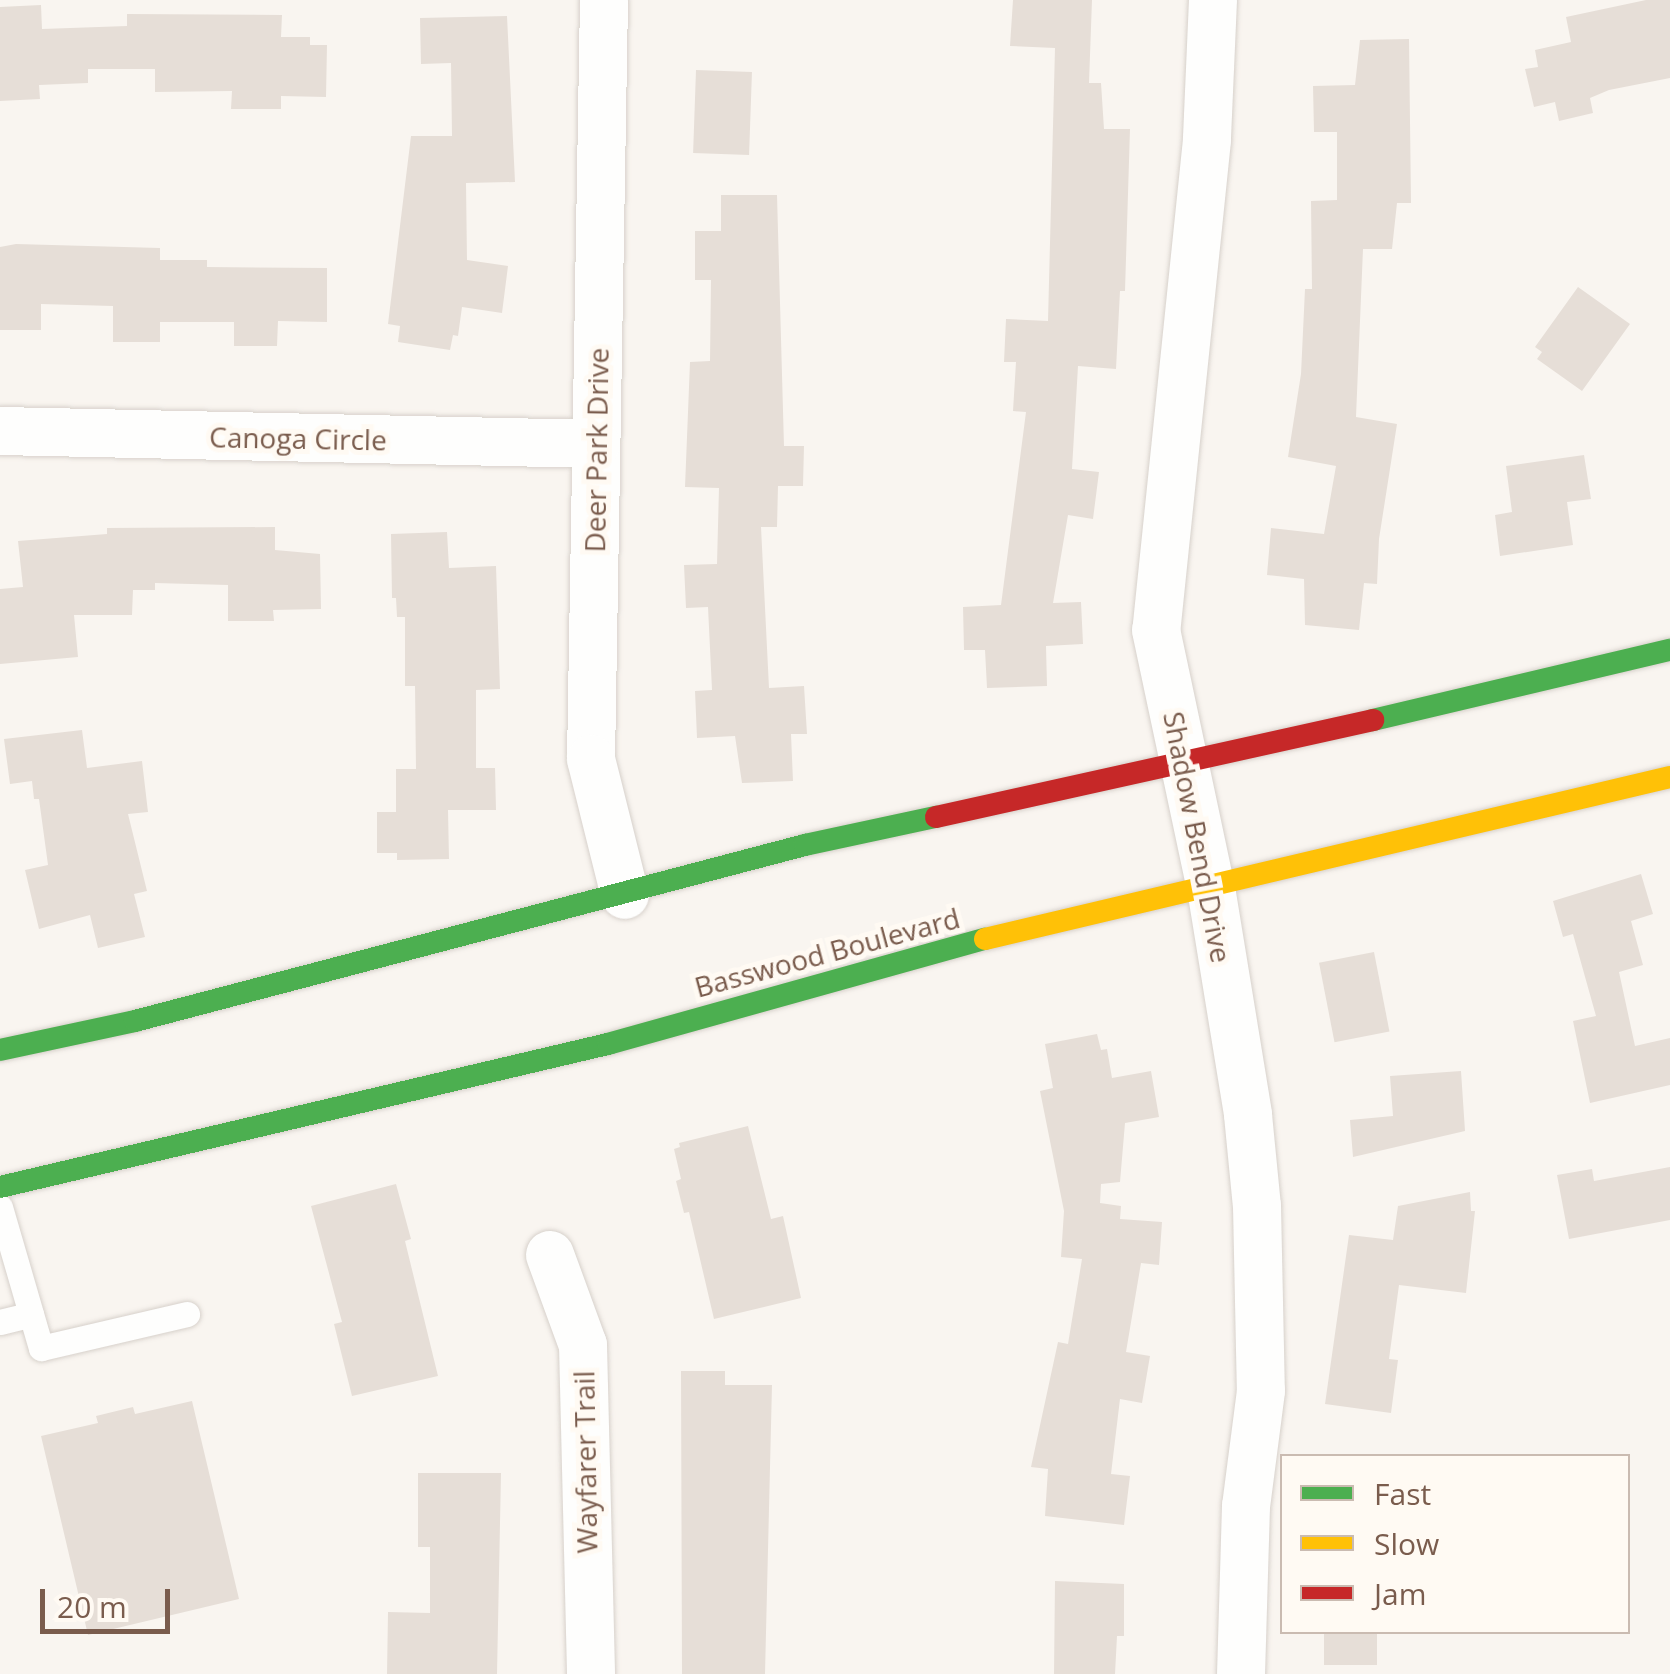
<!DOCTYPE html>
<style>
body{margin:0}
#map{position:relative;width:1670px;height:1674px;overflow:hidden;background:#f9f5f0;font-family:"Open Sans",sans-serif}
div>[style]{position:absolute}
.building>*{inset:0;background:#e6ded7;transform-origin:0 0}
.roads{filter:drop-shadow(0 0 2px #d7d1cb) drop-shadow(0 0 2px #d7d1cb)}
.lane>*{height:25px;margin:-12.5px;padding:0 12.5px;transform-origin:12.5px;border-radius:12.5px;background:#fefefd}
.street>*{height:48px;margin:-24px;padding:0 24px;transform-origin:24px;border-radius:24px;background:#fefefd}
.fast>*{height:22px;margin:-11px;padding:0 11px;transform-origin:11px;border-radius:11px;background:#4caf50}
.slow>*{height:22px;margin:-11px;padding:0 11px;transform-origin:11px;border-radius:11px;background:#ffc107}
.jam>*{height:22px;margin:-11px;padding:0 11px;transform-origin:11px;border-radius:11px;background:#c62828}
span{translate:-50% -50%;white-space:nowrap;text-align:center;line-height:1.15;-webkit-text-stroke:10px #fffaf3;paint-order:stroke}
.street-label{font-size:28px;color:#7a5c4d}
.legend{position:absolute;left:1280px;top:1454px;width:350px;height:180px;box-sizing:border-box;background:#fffaf3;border:2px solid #cabbb1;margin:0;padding:12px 18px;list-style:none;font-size:30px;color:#7a5c4d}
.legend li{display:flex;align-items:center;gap:20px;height:50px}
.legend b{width:50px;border:2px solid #cabbb1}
.scale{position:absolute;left:40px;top:1589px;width:130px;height:45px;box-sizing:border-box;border:5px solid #7a5c4d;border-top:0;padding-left:12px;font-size:30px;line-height:35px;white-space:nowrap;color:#7a5c4d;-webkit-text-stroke:8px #fffaf3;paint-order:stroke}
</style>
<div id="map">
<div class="building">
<div style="clip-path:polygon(1013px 0,1092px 0,1089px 83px,1101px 83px,1104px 129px,1130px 129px,1125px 291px,1120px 291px,1116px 369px,1078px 366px,1072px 469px,1099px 472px,1093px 519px,1068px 515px,1053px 603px,1081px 602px,1083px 644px,1046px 646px,1047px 686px,987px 688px,985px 650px,964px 650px,963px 607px,1001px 605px,1026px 412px,1013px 411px,1016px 362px,1004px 362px,1006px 319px,1048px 321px,1055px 48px,1010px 46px)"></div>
<div style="clip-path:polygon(1646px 0,1670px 0,1670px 78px,1609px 90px,1590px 98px,1593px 113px,1559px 121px,1555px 102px,1534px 107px,1525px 69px,1538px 67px,1535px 50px,1571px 42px,1566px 17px)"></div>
<div style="clip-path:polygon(41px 5px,42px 29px,127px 26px,127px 14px,282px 15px,281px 37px,310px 37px,310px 45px,327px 45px,326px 97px,281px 96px,281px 109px,231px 109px,232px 91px,155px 92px,155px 69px,88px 69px,88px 83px,39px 85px,40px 99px,0 101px,0 7px)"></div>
<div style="clip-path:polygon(507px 16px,515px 182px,466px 183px,467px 260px,508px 266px,502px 313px,462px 307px,458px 336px,453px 335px,450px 350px,398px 342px,400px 326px,388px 324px,411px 136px,452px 136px,451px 63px,421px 64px,420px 18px)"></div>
<div style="clip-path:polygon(1409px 39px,1411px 203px,1397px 203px,1392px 249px,1363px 249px,1356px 417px,1397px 424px,1379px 539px,1377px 584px,1364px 583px,1359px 630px,1305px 625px,1304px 579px,1267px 575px,1271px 528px,1324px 534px,1336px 466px,1288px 457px,1301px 374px,1305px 289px,1312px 289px,1311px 201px,1337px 200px,1337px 132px,1314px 132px,1313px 86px,1355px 85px,1360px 40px)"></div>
<div style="left:696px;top:70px;width:56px;height:83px;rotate:2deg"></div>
<div style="clip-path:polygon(721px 195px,777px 195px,784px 446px,804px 446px,803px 486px,778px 486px,777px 527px,761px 527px,769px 688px,804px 686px,807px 734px,791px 734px,793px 781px,742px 783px,735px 736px,697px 738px,695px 691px,712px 690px,708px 607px,686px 608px,684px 565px,717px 564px,719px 488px,685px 487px,690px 362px,710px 361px,711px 280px,695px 280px,695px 231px,721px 231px)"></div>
<div style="clip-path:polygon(16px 244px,160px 248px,160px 260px,207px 260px,207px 267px,327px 268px,327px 322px,278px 321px,277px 346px,234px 346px,234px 322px,160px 322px,160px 342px,113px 342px,113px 306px,41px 304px,41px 330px,0 330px,0 247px)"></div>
<div style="clip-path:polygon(1578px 287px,1630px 324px,1582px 391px,1537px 359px,1542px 352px,1535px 347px)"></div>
<div style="clip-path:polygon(1584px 455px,1591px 499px,1567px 502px,1573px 545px,1500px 556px,1495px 515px,1512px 512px,1506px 466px)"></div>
<div style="clip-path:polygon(275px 527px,275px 550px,320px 554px,321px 609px,273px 610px,274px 621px,228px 621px,228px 585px,155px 583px,155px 590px,133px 590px,132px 615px,74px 615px,78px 657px,0 664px,0 589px,23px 587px,18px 541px,107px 534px,107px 528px)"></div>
<div style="clip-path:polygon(447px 532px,449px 568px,496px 566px,500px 689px,476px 690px,476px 768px,495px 768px,496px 810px,448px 810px,449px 859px,397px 860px,397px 853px,377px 853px,377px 812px,396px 812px,396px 769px,416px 769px,415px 686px,405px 686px,405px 617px,397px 617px,396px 598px,392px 598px,391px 534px)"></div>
<div style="clip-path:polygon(82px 730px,87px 768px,142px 761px,148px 812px,128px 814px,147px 891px,134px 894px,145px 937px,98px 948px,90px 915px,39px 929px,25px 870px,48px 865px,39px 799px,34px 799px,32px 781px,10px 784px,4px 739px)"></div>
<div style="clip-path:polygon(1641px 874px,1653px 914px,1631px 921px,1643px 965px,1619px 972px,1635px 1046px,1670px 1038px,1670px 1085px,1590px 1103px,1573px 1021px,1596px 1016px,1573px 934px,1563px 937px,1553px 901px)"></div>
<div style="left:1374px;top:952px;width:81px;height:56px;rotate:79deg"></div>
<div style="clip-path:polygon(1097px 1034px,1101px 1050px,1107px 1049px,1112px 1078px,1151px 1071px,1159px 1117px,1125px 1123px,1120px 1182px,1101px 1184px,1100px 1203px,1121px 1206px,1120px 1219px,1162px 1222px,1159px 1265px,1141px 1263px,1126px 1352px,1150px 1356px,1142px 1403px,1120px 1399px,1111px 1474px,1130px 1476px,1124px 1525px,1045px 1516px,1048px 1469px,1031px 1467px,1058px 1342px,1068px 1344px,1082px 1259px,1061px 1257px,1064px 1211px,1040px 1091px,1053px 1088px,1045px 1044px)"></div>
<div style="clip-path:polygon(1461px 1071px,1465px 1131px,1353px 1157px,1350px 1120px,1393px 1116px,1390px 1076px)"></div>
<div style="clip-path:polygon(748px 1126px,771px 1219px,783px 1216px,801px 1298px,714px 1319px,689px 1212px,684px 1213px,676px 1181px,681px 1179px,674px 1149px,680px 1147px,679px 1143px)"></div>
<div style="clip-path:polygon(1670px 1167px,1670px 1220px,1569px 1239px,1557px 1175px,1592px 1169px,1594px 1181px)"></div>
<div style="clip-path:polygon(396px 1184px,411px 1239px,405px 1241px,438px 1376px,352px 1396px,334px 1324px,342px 1322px,311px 1206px)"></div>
<div style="clip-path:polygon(1470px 1192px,1471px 1211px,1475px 1211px,1466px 1293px,1399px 1285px,1389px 1359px,1398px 1360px,1391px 1413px,1325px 1404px,1349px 1235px,1393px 1240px,1398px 1206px)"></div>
<div style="clip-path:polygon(681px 1371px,725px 1371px,725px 1385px,772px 1385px,765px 1674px,682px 1674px)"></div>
<div style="clip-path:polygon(192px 1401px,239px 1599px,88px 1635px,41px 1436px,98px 1423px,96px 1416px,133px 1407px,135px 1414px)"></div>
<div style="clip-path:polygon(418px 1473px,501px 1473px,497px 1674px,387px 1674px,388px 1612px,430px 1613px,430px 1547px,418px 1547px)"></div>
<div style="clip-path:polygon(1055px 1581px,1124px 1584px,1124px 1636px,1117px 1636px,1115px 1674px,1054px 1674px)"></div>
<div style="left:1324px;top:1632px;width:53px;height:33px"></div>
</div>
<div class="roads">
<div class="lane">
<div style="left:0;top:1207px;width:147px;rotate:73.8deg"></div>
<div style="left:41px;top:1348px;width:150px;rotate:-13.1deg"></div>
<div style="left:0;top:1322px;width:32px;rotate:-14deg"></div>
</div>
<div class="street">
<div style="left:604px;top:0;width:759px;rotate:90.98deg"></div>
<div style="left:591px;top:759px;width:140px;rotate:76deg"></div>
<div style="left:1213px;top:0;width:140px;rotate:92.5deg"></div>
<div style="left:1207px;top:140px;width:493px;rotate:95.9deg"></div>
<div style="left:1156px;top:630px;width:264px;rotate:78deg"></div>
<div style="left:1211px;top:888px;width:230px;rotate:80.7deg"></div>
<div style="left:1248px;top:1115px;width:91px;rotate:84.4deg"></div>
<div style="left:1257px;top:1206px;width:185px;rotate:88.8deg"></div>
<div style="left:1261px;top:1391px;width:116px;rotate:97.4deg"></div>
<div style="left:1246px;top:1506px;width:168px;rotate:91.7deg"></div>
<div style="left:0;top:431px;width:596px;rotate:1.25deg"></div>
<div style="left:550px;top:1255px;width:96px;rotate:69.9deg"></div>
<div style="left:583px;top:1345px;width:329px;rotate:88.6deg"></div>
</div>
<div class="fast">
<div style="left:1373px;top:720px;width:305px;rotate:-13.3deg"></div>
<div style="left:0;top:1050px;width:138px;rotate:-12.1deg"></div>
<div style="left:135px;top:1021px;width:693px;rotate:-14.72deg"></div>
<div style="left:805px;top:845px;width:134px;rotate:-12.1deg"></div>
<div style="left:0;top:1187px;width:625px;rotate:-13.24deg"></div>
<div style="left:608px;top:1044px;width:391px;rotate:-15.6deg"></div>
</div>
<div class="slow">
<div style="left:985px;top:939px;width:704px;rotate:-13.31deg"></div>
</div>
<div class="jam">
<div style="left:936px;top:817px;width:448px;rotate:-12.5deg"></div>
</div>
</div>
<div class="street-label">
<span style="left:298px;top:438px;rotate:1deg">Canoga Circle</span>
<span style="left:596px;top:450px;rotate:-89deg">Deer Park Drive</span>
<span style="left:1198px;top:837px;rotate:79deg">Shadow Bend Drive</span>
<span style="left:827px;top:952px;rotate:-15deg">Basswood Boulevard</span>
<span style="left:585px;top:1462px;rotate:-91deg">Wayfarer Trail</span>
</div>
<ul class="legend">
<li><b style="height:12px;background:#4caf50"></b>Fast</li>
<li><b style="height:12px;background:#ffc107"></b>Slow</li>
<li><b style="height:12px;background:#c62828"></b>Jam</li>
</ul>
<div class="scale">20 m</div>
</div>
